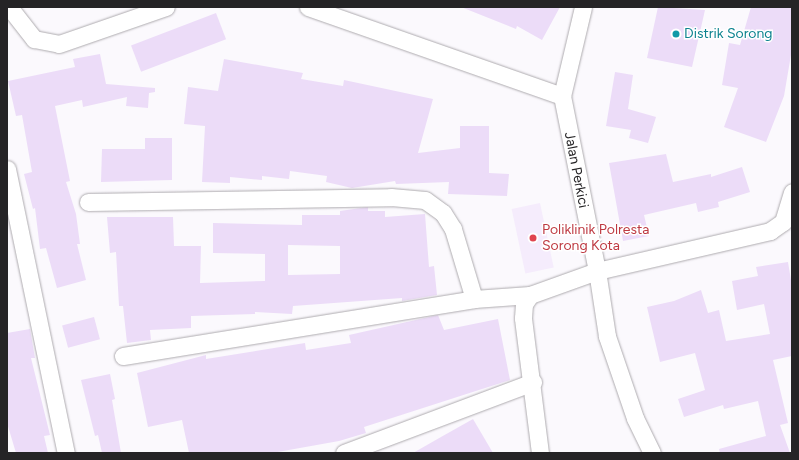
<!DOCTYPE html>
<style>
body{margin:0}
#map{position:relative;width:799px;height:460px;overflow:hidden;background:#fbf9fd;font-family:Figtree,sans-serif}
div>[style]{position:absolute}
.medical>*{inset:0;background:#f5ecfc;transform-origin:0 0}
.building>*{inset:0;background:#ecdcf8;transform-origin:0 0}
.roads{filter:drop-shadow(0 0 1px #aeabaf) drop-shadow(0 0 1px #aeabaf)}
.minor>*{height:17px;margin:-8.5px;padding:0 8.5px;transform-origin:8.5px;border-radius:8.5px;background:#fff}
.dots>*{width:11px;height:11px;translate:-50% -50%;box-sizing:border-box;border:2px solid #fff;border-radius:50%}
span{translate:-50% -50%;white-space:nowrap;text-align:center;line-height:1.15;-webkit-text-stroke:3px #fff;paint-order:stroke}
.culture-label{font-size:14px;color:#0d838f}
.left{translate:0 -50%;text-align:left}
.street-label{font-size:14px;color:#252426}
.health-label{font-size:14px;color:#be3a42}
.frame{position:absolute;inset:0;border:8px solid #252426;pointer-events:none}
</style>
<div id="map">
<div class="medical">
<div style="left:540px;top:203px;width:66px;height:29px;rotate:78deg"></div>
</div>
<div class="building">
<div style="clip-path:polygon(461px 7px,560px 7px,542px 40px,517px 26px,516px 29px)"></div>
<div style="clip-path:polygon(658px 7px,705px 10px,692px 67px,647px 58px)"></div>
<div style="clip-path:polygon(751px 7px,792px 7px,792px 49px,784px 96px,766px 142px,724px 127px,738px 88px,722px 85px,729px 43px,740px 45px)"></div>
<div style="left:216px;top:13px;width:28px;height:91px;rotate:69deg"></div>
<div style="clip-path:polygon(100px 54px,106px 84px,155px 88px,155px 92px,149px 93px,148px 108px,126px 106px,127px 97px,83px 107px,82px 100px,55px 106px,70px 181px,66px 182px,76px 214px,80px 244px,77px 244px,86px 280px,57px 288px,46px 248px,40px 249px,35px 208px,33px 209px,24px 174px,32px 172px,22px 115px,16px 116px,8px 81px,75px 67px,73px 59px)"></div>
<div style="clip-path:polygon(224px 59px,303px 73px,301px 79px,343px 86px,344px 80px,433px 99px,418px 153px,460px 148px,460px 126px,489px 126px,489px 173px,509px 174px,507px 196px,448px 194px,449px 182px,396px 184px,395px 181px,352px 188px,326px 182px,327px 176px,290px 171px,289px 179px,262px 176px,262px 180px,230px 177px,230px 183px,202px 182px,205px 126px,184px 124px,188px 87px,218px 91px)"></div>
<div style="clip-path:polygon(615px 72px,633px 75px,628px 109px,656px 117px,648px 143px,629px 138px,631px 130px,606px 126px)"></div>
<div style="clip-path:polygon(145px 138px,172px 138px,172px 180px,101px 182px,102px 149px,145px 149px)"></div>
<div style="clip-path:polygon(666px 154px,673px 182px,711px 174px,711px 177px,742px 167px,750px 192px,718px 202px,719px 207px,698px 212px,696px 203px,644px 215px,649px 236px,623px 241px,609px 163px)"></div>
<div style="clip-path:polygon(evenodd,368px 207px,368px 211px,385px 211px,385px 217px,425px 214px,429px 267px,434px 266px,437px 295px,402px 301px,402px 298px,293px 306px,292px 314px,255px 312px,255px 314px,191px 316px,191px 328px,150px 330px,151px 340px,127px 343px,123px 306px,119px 306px,116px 252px,110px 253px,107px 217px,173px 217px,174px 246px,201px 246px,200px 283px,265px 281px,265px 254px,213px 253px,213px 223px,302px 225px,302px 215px,340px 215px,340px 211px,368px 207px,288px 245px,340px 246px,340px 274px,288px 275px,288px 245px)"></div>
<div style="clip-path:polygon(788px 262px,792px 286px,792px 356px,773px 360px,788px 423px,780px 425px,790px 453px,720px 453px,719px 449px,766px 436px,758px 401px,724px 409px,723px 405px,684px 417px,678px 399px,705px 390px,695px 353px,660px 362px,647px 307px,674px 301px,701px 290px,708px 313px,719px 310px,726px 341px,770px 334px,764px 304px,737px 310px,732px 281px,758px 276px,756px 267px)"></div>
<div style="clip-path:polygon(438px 315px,444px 330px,498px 319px,510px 380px,364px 427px,366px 433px,339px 441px,272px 453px,189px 453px,182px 420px,148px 427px,137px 373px,206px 355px,206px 359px,305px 343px,306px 350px,351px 343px,349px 335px)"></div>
<div style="left:94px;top:317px;width:23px;height:33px;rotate:75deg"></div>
<div style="clip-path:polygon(30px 329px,35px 358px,31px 358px,50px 435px,44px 436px,48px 453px,16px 453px,7px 423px,7px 333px)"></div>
<div style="clip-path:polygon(110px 374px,115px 399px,112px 400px,121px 453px,102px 453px,98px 435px,95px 436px,81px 380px)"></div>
<div style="clip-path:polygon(473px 419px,493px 453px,413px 453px,441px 437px)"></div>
</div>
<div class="roads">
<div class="minor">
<div style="left:9px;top:7px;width:41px;rotate:52deg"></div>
<div style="left:34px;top:39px;width:25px;rotate:11deg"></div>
<div style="left:59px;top:44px;width:113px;rotate:-19.1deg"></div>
<div style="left:308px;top:7px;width:269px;rotate:19.3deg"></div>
<div style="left:7px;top:169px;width:290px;rotate:78.3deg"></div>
<div style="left:88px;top:202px;width:303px;rotate:-0.9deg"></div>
<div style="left:391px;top:197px;width:34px;rotate:5deg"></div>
<div style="left:425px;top:200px;width:22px;rotate:36deg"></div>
<div style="left:443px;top:213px;width:19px;rotate:58deg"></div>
<div style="left:453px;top:229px;width:73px;rotate:73.3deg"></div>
<div style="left:123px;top:356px;width:356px;rotate:-9.2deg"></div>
<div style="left:474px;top:299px;width:56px;rotate:-4.1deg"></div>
<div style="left:344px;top:453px;width:202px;rotate:-20.6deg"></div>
<div style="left:540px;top:453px;width:136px;rotate:-97.2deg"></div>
<div style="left:523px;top:318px;width:14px;rotate:-86deg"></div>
<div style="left:524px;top:304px;width:11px;rotate:-56deg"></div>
<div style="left:530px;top:295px;width:71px;rotate:-19.7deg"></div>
<div style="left:597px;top:271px;width:178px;rotate:-101.3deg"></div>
<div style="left:562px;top:96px;width:91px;rotate:-76.7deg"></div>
<div style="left:652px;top:453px;width:39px;rotate:-116deg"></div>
<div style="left:635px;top:418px;width:87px;rotate:-108.9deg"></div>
<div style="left:607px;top:336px;width:66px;rotate:-98.7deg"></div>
<div style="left:597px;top:271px;width:178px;rotate:-13deg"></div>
<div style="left:770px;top:231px;width:16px;rotate:-35deg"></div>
<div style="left:783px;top:222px;width:31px;rotate:-73deg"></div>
</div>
</div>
<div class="dots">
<div style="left:676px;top:34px;background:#0f9aa8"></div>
<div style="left:533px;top:238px;background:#e0444e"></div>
</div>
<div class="culture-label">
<span class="left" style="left:684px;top:34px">Distrik Sorong</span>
</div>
<div class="street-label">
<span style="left:576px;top:170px;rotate:79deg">Jalan Perkici</span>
</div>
<div class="health-label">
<span class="left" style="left:542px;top:238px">Poliklinik Polresta<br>Sorong Kota</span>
</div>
<div class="frame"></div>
</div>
